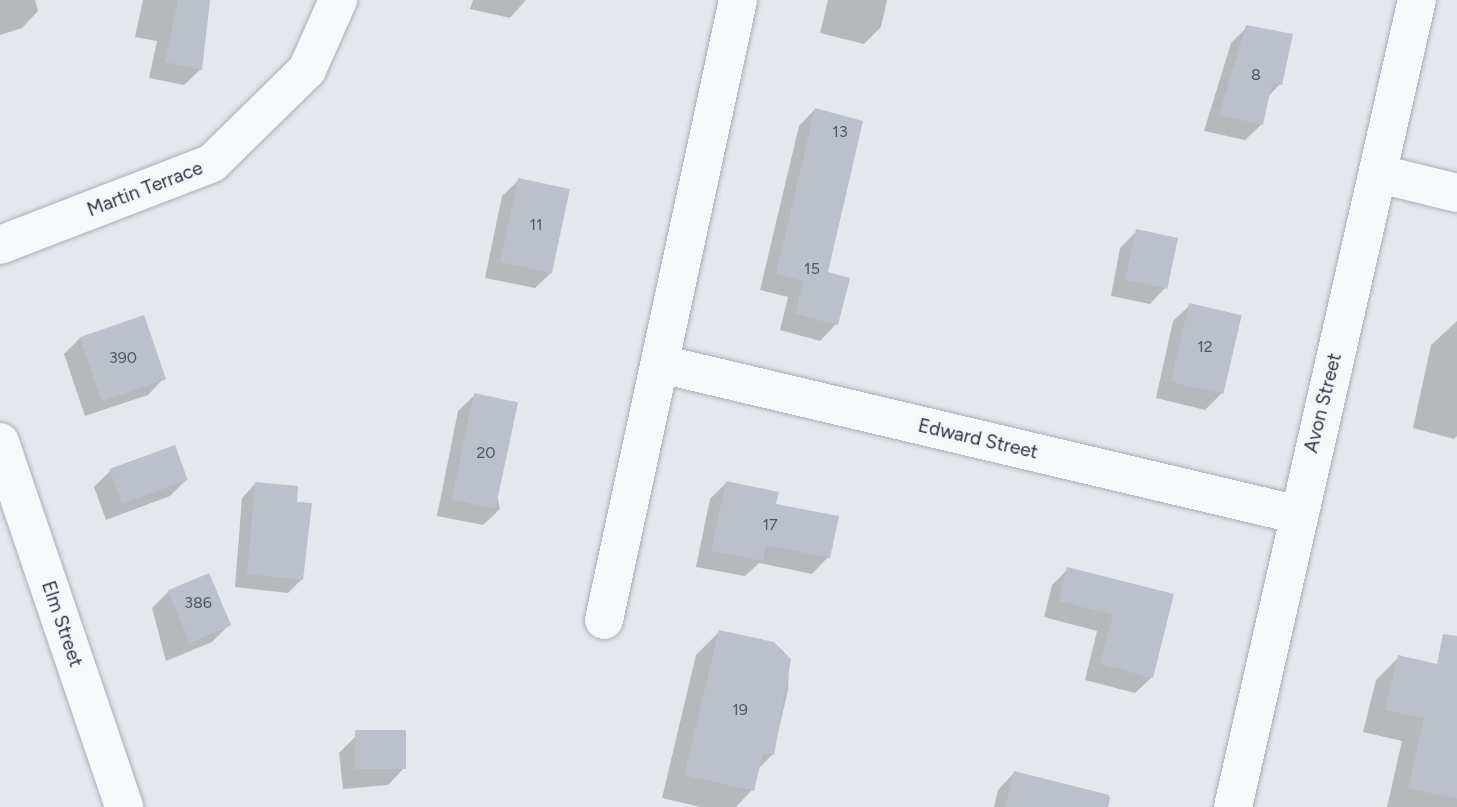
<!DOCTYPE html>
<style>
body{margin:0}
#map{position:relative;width:1457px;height:807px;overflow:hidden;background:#e4e7ec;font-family:Figtree,sans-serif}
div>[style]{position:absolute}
.shadow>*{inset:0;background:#0003}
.building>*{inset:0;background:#bbc0ca;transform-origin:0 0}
.roads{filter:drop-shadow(0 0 2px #a9aeb7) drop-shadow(0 0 2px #a9aeb7)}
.minor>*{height:38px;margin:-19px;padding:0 19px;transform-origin:19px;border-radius:19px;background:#f7f8fa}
span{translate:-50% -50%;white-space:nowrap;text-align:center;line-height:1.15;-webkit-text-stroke:6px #f4f6f9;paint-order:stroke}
.number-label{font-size:16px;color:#4f5766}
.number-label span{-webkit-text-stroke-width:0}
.street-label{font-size:19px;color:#2b3445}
</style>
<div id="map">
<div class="shadow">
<div style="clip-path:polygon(0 0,35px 0,38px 11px,22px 28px,0 35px)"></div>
<div style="clip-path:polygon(143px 0,210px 0,201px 69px,184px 85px,149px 78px,157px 41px,135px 37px)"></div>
<div style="clip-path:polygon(473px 0,526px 0,510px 18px,470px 9px)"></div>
<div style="clip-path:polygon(828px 0,887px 0,881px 27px,864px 44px,820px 33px)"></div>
<div style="clip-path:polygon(1247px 27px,1280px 84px,1268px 97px,1262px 124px,1245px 140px,1204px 131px,1231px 43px)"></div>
<div style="clip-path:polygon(815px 109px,826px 273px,836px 324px,820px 341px,780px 330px,788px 297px,760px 290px,799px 126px)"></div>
<div style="clip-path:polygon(519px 180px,552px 272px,535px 288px,485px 278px,502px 196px)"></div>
<div style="clip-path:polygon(1137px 231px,1166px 287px,1150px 304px,1111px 296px,1120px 248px)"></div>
<div style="clip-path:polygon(1190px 305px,1222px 393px,1205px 410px,1156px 398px,1173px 321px)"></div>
<div style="clip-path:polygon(1457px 321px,1457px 436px,1454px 439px,1413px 428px,1431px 345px)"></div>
<div style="clip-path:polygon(80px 338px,164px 378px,148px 395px,85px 416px,64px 354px)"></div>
<div style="clip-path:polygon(475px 395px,500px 509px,483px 525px,437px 516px,458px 411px)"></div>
<div style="clip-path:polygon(110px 471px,186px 480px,170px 496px,106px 520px,94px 487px)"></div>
<div style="clip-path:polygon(726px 483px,774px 505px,828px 557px,812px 574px,759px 563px,745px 576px,696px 567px,710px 499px)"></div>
<div style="clip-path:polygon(255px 484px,295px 503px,302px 579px,288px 593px,235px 587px,242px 498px)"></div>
<div style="clip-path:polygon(1068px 569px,1172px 596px,1152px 677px,1135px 693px,1085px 680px,1097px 631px,1044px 617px,1052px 585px)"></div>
<div style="clip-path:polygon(168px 592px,229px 625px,212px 642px,166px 661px,152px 608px)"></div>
<div style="clip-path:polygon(719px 632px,789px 660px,788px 690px,773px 754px,757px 770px,752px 790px,736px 807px,701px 807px,662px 798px,696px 655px)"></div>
<div style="clip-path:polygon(1399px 657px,1457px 670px,1457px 807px,1387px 807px,1402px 741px,1363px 732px,1376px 680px)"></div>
<div style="clip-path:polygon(356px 736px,404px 768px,388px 785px,343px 789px,339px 753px)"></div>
<div style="clip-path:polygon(1014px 773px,1110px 797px,1108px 807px,994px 807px,998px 790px)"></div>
</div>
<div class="building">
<div style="clip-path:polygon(178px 0,210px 0,202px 70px,165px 62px)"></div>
<div style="clip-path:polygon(1246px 25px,1293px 34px,1282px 85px,1272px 83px,1263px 125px,1219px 115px)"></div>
<div style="clip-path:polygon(815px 108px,863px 121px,828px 272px,850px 278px,838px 325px,795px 314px,803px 281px,776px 274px)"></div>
<div style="left:518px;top:178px;width:53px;height:86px;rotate:12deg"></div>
<div style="left:1136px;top:229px;width:43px;height:52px;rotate:12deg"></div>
<div style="left:1189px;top:303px;width:54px;height:81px;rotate:13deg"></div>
<div style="left:144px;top:315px;width:68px;height:68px;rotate:71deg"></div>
<div style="left:474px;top:393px;width:45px;height:109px;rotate:12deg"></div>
<div style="left:175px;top:445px;width:37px;height:70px;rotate:70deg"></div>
<div style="clip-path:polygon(726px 481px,779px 492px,776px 504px,839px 516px,830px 558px,766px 545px,763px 561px,711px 551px)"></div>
<div style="clip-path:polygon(255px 482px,298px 486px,297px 502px,312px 503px,303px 580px,247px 574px)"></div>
<div style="clip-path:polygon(1067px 567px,1174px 594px,1153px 678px,1100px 664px,1113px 615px,1059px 601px)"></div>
<div style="left:209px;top:573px;width:57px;height:45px;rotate:67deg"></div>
<div style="clip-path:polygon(719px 630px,774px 642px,791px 659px,774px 755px,763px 753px,754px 791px,684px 775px)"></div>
<div style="clip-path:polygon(1443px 634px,1457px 636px,1457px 799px,1408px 788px,1424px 718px,1385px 710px,1398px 655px,1437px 664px)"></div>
<div style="left:406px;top:730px;width:39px;height:51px;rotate:90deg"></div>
<div style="clip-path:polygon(1014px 771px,1109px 795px,1107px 807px,1005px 807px)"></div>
</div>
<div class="roads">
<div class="minor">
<div style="left:1380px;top:174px;width:79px;rotate:13.9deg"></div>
<div style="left:0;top:245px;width:227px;rotate:-21.1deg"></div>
<div style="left:212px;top:163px;width:133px;rotate:-44.4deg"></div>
<div style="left:307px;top:70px;width:77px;rotate:-66.1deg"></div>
<div style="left:661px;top:364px;width:652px;rotate:13.31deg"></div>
<div style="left:0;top:442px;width:385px;rotate:71.2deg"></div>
<div style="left:604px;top:620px;width:634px;rotate:-77.8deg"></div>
<div style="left:1233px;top:807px;width:828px;rotate:-77.16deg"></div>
</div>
</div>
<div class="number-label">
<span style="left:1256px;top:75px">8</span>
<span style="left:840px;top:132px">13</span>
<span style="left:536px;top:225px">11</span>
<span style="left:812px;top:269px">15</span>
<span style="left:1205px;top:347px">12</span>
<span style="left:123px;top:358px">390</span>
<span style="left:486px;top:453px">20</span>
<span style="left:770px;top:525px">17</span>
<span style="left:198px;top:603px">386</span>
<span style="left:740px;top:710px">19</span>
</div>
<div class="street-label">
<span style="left:145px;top:189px;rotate:-21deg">Martin Terrace</span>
<span style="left:1323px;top:403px;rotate:-76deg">Avon Street</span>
<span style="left:978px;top:439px;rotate:13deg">Edward Street</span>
<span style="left:62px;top:624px;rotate:71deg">Elm Street</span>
</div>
</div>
